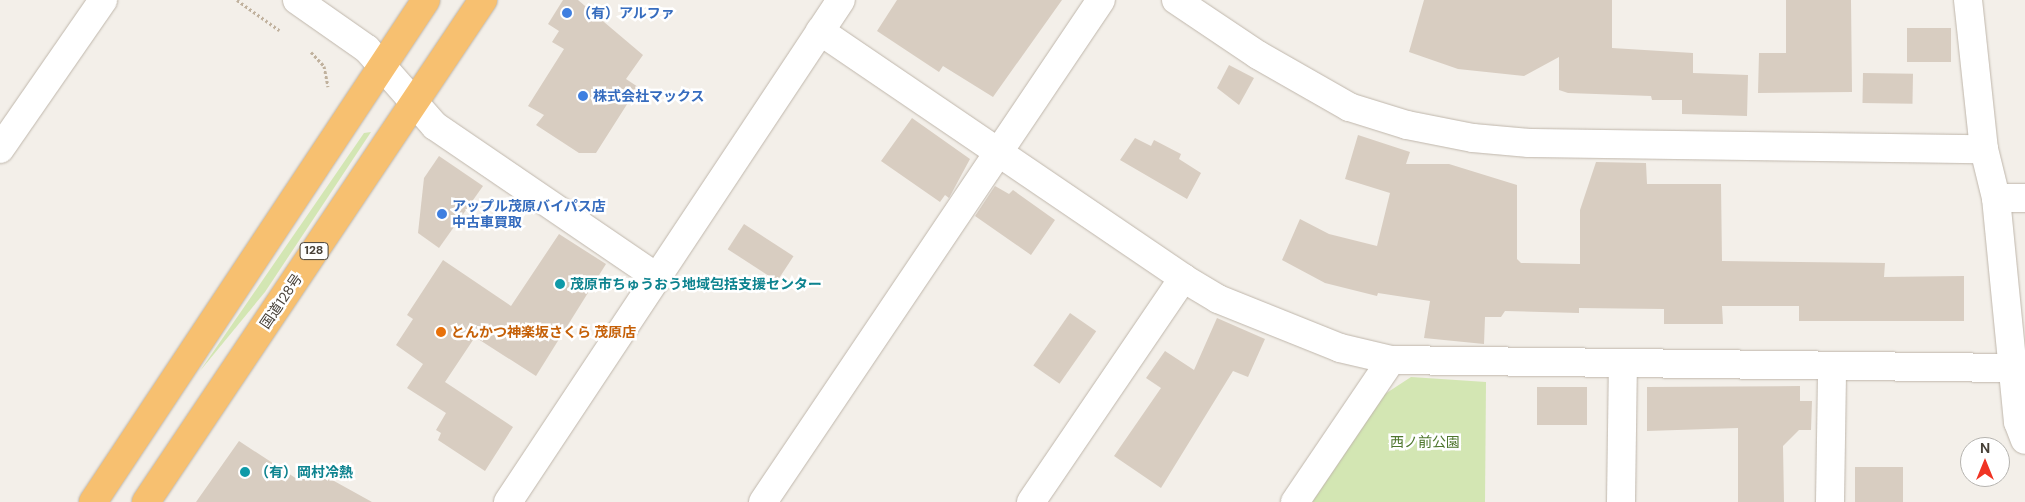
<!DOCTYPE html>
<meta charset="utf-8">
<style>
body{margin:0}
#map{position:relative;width:2025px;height:502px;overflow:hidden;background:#f3efe9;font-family:"DM Sans","Noto Sans JP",sans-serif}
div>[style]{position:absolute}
.green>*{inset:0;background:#d3e6b3}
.building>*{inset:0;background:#d8cdc1;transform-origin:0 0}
.path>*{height:3px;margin-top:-1.5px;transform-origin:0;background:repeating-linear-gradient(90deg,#c0b19d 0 2.5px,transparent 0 5px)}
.roads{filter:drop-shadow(0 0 1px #bfb6ab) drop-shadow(0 0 1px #bfb6ab)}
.minor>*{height:28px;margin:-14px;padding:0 14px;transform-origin:14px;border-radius:14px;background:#fff}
.highway>*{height:28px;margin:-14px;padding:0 14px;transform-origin:14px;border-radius:14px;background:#f7c070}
.dots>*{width:14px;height:14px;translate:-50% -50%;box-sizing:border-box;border:2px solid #fff;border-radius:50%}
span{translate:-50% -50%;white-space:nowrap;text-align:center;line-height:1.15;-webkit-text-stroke:5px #fff;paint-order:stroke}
.shield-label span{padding:1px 4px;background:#fff;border:1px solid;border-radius:4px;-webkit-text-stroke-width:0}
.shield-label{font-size:12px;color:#474037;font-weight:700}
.shop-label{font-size:14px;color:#366cbe;font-weight:700}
.left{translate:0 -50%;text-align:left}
.culture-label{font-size:14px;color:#0d838f;font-weight:700}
.street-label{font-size:14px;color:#474037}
.food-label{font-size:14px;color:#c56008;font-weight:700}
.park-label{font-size:14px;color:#4e762d}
.north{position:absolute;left:1960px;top:437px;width:50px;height:50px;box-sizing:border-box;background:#fff;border:1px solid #b5b3af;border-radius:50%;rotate:0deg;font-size:14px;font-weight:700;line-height:20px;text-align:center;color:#474037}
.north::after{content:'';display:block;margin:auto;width:18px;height:22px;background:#f03323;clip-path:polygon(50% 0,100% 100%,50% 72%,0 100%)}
</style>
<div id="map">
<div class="green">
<div style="clip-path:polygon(371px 132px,265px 292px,200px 371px,364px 133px)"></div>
<div style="clip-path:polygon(1411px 377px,1486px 382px,1485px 502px,1312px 502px,1385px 394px)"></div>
</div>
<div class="building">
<div style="clip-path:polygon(563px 0,578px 0,643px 55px,626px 79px,638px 87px,596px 153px,579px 153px,536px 125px,544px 115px,528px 106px,564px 49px,552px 42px,559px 31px,548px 24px)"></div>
<div style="clip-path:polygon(897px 0,1062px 0,993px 97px,943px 66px,939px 72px,877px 31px)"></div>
<div style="clip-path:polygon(1424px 0,1612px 0,1612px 48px,1693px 53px,1693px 73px,1748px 75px,1747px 116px,1682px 114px,1682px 100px,1652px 100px,1651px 96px,1568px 93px,1559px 90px,1559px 57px,1524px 76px,1458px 69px,1409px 52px)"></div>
<div style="clip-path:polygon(1786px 0,1851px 0,1852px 92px,1758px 93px,1759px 53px,1786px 53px)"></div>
<div style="left:1907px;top:28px;width:44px;height:34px"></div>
<div style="clip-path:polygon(1229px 65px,1254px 78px,1239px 105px,1217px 88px)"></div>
<div style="left:1863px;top:73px;width:50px;height:30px;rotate:1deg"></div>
<div style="clip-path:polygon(912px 118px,970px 159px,949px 198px,945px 195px,940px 202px,881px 161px)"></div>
<div style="clip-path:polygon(1358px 135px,1410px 152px,1406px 164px,1449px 164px,1517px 185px,1517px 259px,1521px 263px,1580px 264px,1580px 210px,1596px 162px,1646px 163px,1647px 184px,1721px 184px,1722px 261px,1885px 263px,1884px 277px,1964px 276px,1964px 321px,1799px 321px,1799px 306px,1722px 306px,1723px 324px,1664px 324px,1664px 309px,1579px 308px,1579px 313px,1505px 311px,1501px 317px,1485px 317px,1484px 344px,1424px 338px,1430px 301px,1378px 293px,1377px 296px,1325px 283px,1282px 260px,1300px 219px,1329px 234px,1377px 246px,1390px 193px,1345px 179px)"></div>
<div style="clip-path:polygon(1135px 138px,1151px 146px,1154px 140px,1181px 154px,1179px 159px,1201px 173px,1187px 199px,1120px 160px)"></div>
<div style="clip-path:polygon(439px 156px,483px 186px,439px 248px,418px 233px,424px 178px)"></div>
<div style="clip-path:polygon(995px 186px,1009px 194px,1013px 190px,1055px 220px,1031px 255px,975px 216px)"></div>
<div style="left:744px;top:224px;width:59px;height:30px;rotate:33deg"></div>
<div style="clip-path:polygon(559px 234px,606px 264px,536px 376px,475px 337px,445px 382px,513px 427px,485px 471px,438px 440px,441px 433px,436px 430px,446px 413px,407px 388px,423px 364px,396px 345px,413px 319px,407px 315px,443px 260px,511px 306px)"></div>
<div style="left:1070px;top:313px;width:32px;height:64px;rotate:35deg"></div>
<div style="clip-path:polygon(1217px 318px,1265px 339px,1248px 377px,1233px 371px,1161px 488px,1114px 456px,1161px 388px,1146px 378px,1165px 351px,1194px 370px)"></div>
<div style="clip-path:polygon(1800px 386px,1800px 401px,1812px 401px,1811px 430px,1799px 430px,1783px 446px,1784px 502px,1738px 502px,1738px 428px,1647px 431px,1647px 387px)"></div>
<div style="left:1537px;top:387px;width:50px;height:38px"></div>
<div style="clip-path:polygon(239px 441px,297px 479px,307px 466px,372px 502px,196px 502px)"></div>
<div style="left:1855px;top:467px;width:48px;height:35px"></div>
</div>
<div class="path">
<div style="left:237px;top:0;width:52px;rotate:35.5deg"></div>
<div style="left:311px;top:52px;width:19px;rotate:47deg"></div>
<div style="left:324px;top:66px;width:21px;rotate:79deg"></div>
</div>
<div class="roads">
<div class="minor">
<div style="left:297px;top:0;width:85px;rotate:35deg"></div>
<div style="left:367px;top:49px;width:103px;rotate:48.6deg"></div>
<div style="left:435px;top:126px;width:270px;rotate:34.3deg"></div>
<div style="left:1176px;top:0;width:99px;rotate:33.9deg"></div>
<div style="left:1258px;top:55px;width:105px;rotate:29.7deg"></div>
<div style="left:1349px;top:107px;width:61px;rotate:17.2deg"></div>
<div style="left:1407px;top:125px;width:67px;rotate:11.1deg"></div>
<div style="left:1473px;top:138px;width:56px;rotate:5.1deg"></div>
<div style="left:1529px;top:143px;width:455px;rotate:0.8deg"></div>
<div style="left:1968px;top:0;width:150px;rotate:83.9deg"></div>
<div style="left:1984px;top:149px;width:50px;rotate:76.2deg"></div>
<div style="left:1996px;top:198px;width:225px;rotate:84.4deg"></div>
<div style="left:2018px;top:422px;width:19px;rotate:69deg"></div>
<div style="left:820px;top:31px;width:439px;rotate:34.2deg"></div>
<div style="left:1183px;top:278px;width:41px;rotate:31deg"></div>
<div style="left:1218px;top:299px;width:131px;rotate:21.9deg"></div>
<div style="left:1340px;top:348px;width:52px;rotate:13.2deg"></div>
<div style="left:1391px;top:360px;width:622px;rotate:0.74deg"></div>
<div style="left:0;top:149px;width:181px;rotate:-55.3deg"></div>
<div style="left:1996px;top:198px;width:29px"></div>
<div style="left:508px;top:502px;width:602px;rotate:-56.44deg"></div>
<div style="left:763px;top:502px;width:605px;rotate:-56.05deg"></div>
<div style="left:1031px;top:502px;width:271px;rotate:-55.8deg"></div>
<div style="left:1295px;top:502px;width:171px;rotate:-55.9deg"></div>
<div style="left:1621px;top:502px;width:136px;rotate:-89.2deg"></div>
<div style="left:1830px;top:502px;width:133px;rotate:-89.1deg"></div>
</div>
<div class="highway">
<div style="left:93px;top:502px;width:602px;rotate:-56.44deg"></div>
<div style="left:146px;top:502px;width:605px;rotate:-56.13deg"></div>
</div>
</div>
<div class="dots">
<div style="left:567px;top:13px;background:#3f7fe0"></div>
<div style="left:583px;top:96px;background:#3f7fe0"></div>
<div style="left:442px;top:214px;background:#3f7fe0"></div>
<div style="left:560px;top:284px;background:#0f9aa8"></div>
<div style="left:441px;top:332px;background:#e8710a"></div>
<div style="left:245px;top:472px;background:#0f9aa8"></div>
</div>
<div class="shield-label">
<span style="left:314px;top:251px">128</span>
</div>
<div class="shop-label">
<span class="left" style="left:577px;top:13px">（有）アルファ</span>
<span class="left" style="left:593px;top:96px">株式会社マックス</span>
<span class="left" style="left:452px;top:214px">アップル茂原バイパス店<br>中古車買取</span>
</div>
<div class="culture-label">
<span class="left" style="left:570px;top:284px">茂原市ちゅうおう地域包括支援センター</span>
<span class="left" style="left:255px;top:472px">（有）岡村冷熱</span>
</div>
<div class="street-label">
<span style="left:281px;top:301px;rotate:-56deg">国道128号</span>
</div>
<div class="food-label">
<span class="left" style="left:451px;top:332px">とんかつ神楽坂さくら 茂原店</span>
</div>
<div class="park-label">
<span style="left:1425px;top:442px">西ノ前公園</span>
</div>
<div class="north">N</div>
</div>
